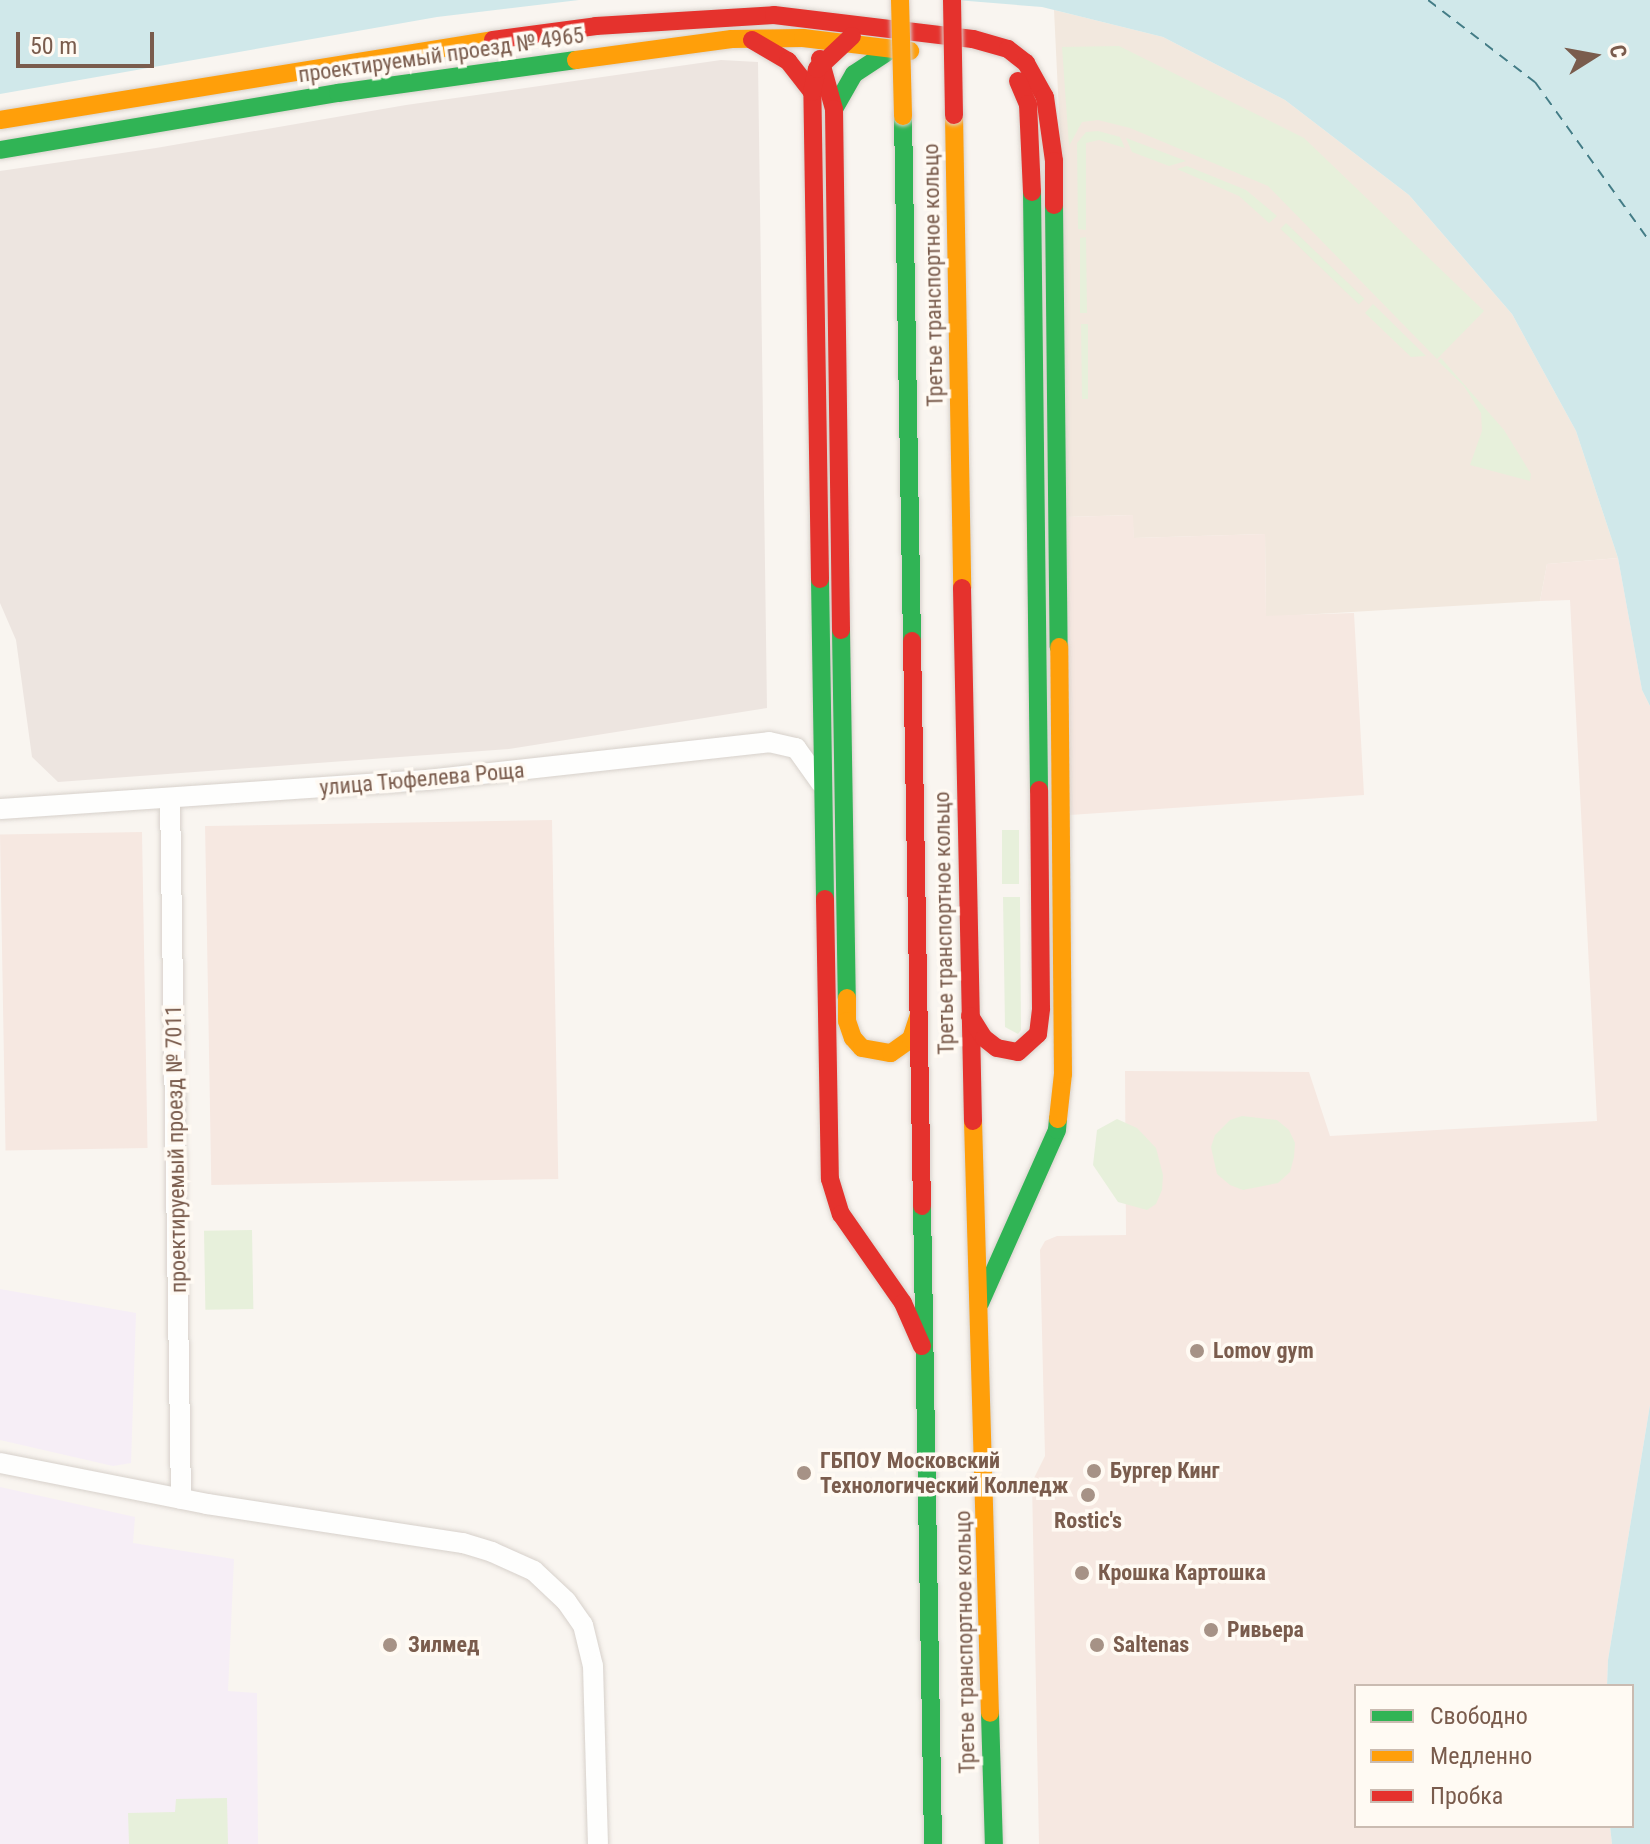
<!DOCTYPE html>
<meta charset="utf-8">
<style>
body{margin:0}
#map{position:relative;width:1650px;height:1844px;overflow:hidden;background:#f9f5f0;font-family:"Roboto Condensed",sans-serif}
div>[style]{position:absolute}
.residential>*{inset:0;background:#f2e8de}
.commercial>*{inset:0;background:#f6e8e1;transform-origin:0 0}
.industrial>*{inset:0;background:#ede5e0}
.education>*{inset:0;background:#f6eef6}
.green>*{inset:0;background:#e7f0db;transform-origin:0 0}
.water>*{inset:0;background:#d0e8ea}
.ferry>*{height:2px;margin-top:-1px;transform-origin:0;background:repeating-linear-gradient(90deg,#437c86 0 10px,transparent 0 18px)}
.roads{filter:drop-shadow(0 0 2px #d7d1cb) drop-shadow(0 0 2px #d7d1cb)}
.street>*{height:20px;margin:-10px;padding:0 10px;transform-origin:10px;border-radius:10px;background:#fefefd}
.fast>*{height:18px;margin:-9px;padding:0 9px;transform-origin:9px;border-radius:9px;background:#30b455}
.slow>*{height:18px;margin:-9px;padding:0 9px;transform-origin:9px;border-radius:9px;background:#ff9f0a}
.jam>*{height:18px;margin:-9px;padding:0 9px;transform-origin:9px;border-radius:9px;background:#e5322d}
.bridges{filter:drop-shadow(0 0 2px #dad1cc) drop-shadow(0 0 2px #dad1cc)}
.slow-bridge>*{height:18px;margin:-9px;padding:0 9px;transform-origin:9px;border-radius:9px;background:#ff9f0a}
.jam-bridge>*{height:18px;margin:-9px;padding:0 9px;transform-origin:9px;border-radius:9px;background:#e5322d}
.dots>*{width:22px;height:22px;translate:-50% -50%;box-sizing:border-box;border:4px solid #fffaf3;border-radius:50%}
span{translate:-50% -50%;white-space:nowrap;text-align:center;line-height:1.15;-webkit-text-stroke:7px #fffaf3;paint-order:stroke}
.street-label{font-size:22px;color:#7a5c4d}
.poi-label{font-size:22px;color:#7a5c4d;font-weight:700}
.left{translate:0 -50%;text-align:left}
.legend{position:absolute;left:1354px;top:1684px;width:280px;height:144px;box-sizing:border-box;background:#fffaf3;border:2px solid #cabbb1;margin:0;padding:10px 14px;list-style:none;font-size:24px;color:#7a5c4d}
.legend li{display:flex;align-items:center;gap:16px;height:40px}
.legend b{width:40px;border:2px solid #cabbb1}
.north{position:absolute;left:1554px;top:16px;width:80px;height:80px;-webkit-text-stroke:6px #fffaf3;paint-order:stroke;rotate:79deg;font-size:22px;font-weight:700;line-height:32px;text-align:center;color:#7a5c4d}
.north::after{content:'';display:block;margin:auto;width:28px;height:36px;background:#7a5c4d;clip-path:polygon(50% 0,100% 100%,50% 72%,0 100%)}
.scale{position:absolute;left:16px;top:32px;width:138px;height:36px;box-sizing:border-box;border:4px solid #7a5c4d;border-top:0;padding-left:10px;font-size:24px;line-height:28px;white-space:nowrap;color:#7a5c4d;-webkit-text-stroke:6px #fffaf3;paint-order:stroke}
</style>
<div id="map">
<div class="residential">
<div style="clip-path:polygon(1054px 10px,1163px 37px,1285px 100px,1409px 195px,1512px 314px,1576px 431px,1618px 558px,1547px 564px,1540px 601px,1266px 617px,1265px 534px,1134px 538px,1132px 515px,1066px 517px,1060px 134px)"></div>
</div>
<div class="commercial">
<div style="clip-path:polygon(1133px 515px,1134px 538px,1265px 534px,1266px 616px,1354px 613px,1364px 795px,1070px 815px,1066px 517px)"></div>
<div style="clip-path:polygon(1618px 558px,1642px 690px,1650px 706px,1650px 1405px,1608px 1660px,1607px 1686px,1356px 1686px,1356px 1826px,1610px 1826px,1612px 1844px,1039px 1844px,1032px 1482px,1045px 1456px,1040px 1250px,1045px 1241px,1057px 1236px,1126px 1235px,1125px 1071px,1309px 1072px,1330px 1136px,1597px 1121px,1570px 600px,1540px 601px,1547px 564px)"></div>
<div style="left:552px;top:820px;width:359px;height:347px;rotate:89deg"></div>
<div style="left:142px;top:832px;width:316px;height:142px;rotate:89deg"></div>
</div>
<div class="industrial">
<div style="clip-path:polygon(721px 60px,758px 62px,767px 708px,509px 749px,58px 782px,32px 757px,16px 640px,0 603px,0 171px,156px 148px,406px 105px)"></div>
</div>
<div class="education">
<div style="clip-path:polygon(0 1289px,136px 1313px,131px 1463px,113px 1466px,0 1440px)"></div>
<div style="clip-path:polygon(0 1487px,135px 1517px,133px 1543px,234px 1559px,228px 1691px,257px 1693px,258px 1844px,0 1844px)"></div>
</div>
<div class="green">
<div style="clip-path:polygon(1119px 46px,1304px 138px,1484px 311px,1437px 359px,1268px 186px,1130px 128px,1098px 120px,1082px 122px,1069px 146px,1062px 47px)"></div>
<div style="clip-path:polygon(1098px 131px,1120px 137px,1125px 148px,1099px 140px,1086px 143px,1086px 230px,1078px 229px,1077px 143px,1086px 132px)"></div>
<div style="clip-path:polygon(1126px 138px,1186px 161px,1169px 166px,1132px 152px)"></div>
<div style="clip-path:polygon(1187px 166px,1246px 190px,1277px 216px,1269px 223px,1239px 196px,1177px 169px)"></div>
<div style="left:1286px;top:223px;width:109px;height:8px;rotate:44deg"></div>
<div style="clip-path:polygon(1086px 237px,1087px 313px,1080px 313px,1080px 238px)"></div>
<div style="clip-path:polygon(1373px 304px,1426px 356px,1411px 357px,1365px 313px)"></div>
<div style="clip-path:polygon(1081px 324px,1088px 324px,1088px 399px,1082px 399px)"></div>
<div style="clip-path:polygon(1441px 358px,1504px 430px,1531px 474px,1530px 481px,1470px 465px,1482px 431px,1481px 413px,1464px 386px,1438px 361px)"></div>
<div style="left:1002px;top:830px;width:17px;height:54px"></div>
<div style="clip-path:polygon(1003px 897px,1020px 897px,1021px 1030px,1018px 1034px,1005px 1027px)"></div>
<div style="clip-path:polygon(1242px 1116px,1277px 1120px,1289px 1130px,1295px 1143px,1294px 1157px,1290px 1172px,1278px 1183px,1243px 1190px,1230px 1185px,1217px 1174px,1211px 1147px,1215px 1135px,1230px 1120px)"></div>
<div style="clip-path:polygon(1117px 1119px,1137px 1128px,1156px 1148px,1163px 1175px,1162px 1190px,1156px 1204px,1147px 1210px,1118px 1202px,1093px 1165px,1097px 1130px)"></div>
<div style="left:252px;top:1230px;width:79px;height:48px;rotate:89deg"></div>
<div style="clip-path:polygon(227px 1798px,228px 1844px,129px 1844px,128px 1813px,175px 1812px,176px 1799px)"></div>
</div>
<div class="water">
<div style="clip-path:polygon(0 0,579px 0,437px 17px,0 94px)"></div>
<div style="clip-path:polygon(956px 0,1650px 0,1650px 706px,1642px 690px,1618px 558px,1576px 431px,1512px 314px,1409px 195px,1285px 100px,1163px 37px,1042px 7px)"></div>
<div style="clip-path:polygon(1650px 1405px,1650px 1844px,1612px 1844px,1610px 1826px,1632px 1826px,1632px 1686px,1607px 1686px,1608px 1660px)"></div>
</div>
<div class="ferry">
<div style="left:1428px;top:0;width:135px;rotate:37.5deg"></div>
<div style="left:1535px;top:82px;width:197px;rotate:54.3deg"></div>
</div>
<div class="roads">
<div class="street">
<div style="left:170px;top:798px;width:701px;rotate:89.1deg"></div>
<div style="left:0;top:809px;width:428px;rotate:-3.9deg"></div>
<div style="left:427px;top:780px;width:344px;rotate:-6.3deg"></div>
<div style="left:769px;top:742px;width:28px;rotate:13deg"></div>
<div style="left:796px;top:748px;width:43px;rotate:54.5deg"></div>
<div style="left:0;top:1463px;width:211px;rotate:11.2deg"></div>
<div style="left:207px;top:1504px;width:259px;rotate:8.7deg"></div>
<div style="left:463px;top:1543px;width:30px;rotate:17deg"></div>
<div style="left:492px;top:1552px;width:46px;rotate:24.3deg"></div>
<div style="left:534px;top:1571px;width:44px;rotate:43.2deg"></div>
<div style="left:566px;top:1601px;width:29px;rotate:55deg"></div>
<div style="left:583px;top:1625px;width:42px;rotate:76.3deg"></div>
<div style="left:593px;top:1666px;width:178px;rotate:88.4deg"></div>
</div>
<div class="fast">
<div style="left:834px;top:109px;width:40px;rotate:-60.3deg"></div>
<div style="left:854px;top:74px;width:45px;rotate:-33.3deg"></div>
<div style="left:903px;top:116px;width:525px;rotate:89.02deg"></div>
<div style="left:0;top:150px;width:343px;rotate:-9.6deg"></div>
<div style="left:338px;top:93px;width:240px;rotate:-7.9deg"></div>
<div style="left:1032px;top:192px;width:598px;rotate:89.33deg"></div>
<div style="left:1054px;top:205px;width:442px;rotate:89.4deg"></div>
<div style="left:820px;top:579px;width:320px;rotate:89.1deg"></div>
<div style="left:841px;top:630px;width:368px;rotate:89.1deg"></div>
<div style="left:922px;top:1206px;width:638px;rotate:89.01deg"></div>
<div style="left:980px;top:1303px;width:189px;rotate:-66deg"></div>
<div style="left:1057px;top:1130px;width:11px;rotate:-85deg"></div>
<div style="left:990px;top:1713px;width:131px;rotate:88.3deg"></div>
</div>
<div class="slow">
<div style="left:576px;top:60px;width:157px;rotate:-7.7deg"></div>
<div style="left:732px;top:39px;width:71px;rotate:-0.8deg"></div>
<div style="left:803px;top:38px;width:108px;rotate:6.9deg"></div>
<div style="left:954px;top:115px;width:473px;rotate:89deg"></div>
<div style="left:0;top:120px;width:499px;rotate:-9.2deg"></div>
<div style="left:847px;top:998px;width:23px;rotate:90deg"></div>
<div style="left:847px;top:1021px;width:18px;rotate:71deg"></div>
<div style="left:853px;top:1038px;width:13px;rotate:48deg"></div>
<div style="left:862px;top:1048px;width:29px;rotate:10deg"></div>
<div style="left:891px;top:1053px;width:24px;rotate:-35deg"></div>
<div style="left:911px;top:1039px;width:25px;rotate:-72deg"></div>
<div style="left:1058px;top:1119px;width:45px;rotate:-83.7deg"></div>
<div style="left:1063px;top:1074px;width:427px;rotate:-90.5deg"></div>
<div style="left:973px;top:1121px;width:592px;rotate:88.36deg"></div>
</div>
<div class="jam">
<div style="left:493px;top:40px;width:104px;rotate:-7.7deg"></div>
<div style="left:596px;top:26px;width:178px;rotate:-3.5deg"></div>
<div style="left:774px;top:15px;width:200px;rotate:6.9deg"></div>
<div style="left:973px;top:39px;width:36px;rotate:16deg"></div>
<div style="left:1008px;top:49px;width:23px;rotate:38deg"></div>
<div style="left:1026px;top:63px;width:39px;rotate:61deg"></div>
<div style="left:1045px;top:97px;width:65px;rotate:82deg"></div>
<div style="left:1054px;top:161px;width:44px;rotate:90deg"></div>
<div style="left:752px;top:40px;width:42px;rotate:30.3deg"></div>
<div style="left:788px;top:61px;width:39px;rotate:52deg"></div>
<div style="left:820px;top:59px;width:52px;rotate:74.4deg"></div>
<div style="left:834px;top:109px;width:521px;rotate:89.23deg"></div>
<div style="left:1018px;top:81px;width:25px;rotate:67deg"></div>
<div style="left:1028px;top:104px;width:88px;rotate:87.4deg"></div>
<div style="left:820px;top:579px;width:487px;rotate:-90.9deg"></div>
<div style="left:812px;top:92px;width:24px;rotate:-78deg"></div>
<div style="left:817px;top:69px;width:48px;rotate:-43.3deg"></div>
<div style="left:962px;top:588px;width:533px;rotate:88.82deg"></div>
<div style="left:912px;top:641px;width:565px;rotate:88.99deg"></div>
<div style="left:825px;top:899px;width:280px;rotate:89deg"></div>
<div style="left:830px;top:1179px;width:37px;rotate:73deg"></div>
<div style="left:841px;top:1214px;width:108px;rotate:55.1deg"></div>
<div style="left:903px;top:1303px;width:47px;rotate:66.2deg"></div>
<div style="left:970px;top:1016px;width:26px;rotate:58deg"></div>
<div style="left:984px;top:1038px;width:16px;rotate:38deg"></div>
<div style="left:997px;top:1048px;width:21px;rotate:11deg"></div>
<div style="left:1018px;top:1052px;width:27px;rotate:-42deg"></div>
<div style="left:1038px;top:1034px;width:26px;rotate:-83deg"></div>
<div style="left:1041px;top:1008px;width:218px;rotate:-90.5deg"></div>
</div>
</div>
<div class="bridges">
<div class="slow-bridge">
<div style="left:900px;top:0;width:116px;rotate:88.5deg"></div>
</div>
<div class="jam-bridge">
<div style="left:952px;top:0;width:115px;rotate:89deg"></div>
</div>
</div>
<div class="dots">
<div style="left:1197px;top:1351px;background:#a69286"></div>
<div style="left:1094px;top:1471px;background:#a69286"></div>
<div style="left:804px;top:1473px;background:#a69286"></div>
<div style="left:1088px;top:1495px;background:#a69286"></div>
<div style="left:1082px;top:1573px;background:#a69286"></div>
<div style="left:1211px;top:1630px;background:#a69286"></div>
<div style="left:390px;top:1645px;background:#a69286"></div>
<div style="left:1097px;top:1645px;background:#a69286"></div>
</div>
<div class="street-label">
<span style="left:441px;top:55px;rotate:-8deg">проектируемый проезд № 4965</span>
<span style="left:933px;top:275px;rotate:-91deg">Третье транспортное кольцо</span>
<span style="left:422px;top:779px;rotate:-5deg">улица Тюфелева Роща</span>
<span style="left:944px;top:923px;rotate:-91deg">Третье транспортное кольцо</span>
<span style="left:176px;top:1149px;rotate:-91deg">проектируемый проезд № 7011</span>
<span style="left:965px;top:1642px;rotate:-91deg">Третье транспортное кольцо</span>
</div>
<div class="poi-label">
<span class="left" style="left:1213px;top:1351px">Lomov gym</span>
<span class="left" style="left:820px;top:1473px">ГБПОУ Московский<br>Технологический Колледж</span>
<span class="left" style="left:1110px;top:1471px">Бургер Кинг</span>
<span style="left:1088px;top:1521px">Rostic's</span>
<span class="left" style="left:1098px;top:1573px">Крошка Картошка</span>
<span class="left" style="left:1227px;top:1630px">Ривьера</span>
<span class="left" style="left:408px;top:1645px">Зилмед</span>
<span class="left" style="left:1113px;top:1645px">Saltenas</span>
</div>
<ul class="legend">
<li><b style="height:10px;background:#30b455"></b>Свободно</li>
<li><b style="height:10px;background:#ff9f0a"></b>Медленно</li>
<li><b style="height:10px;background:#e5322d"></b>Пробка</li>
</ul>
<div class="north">С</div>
<div class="scale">50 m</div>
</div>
